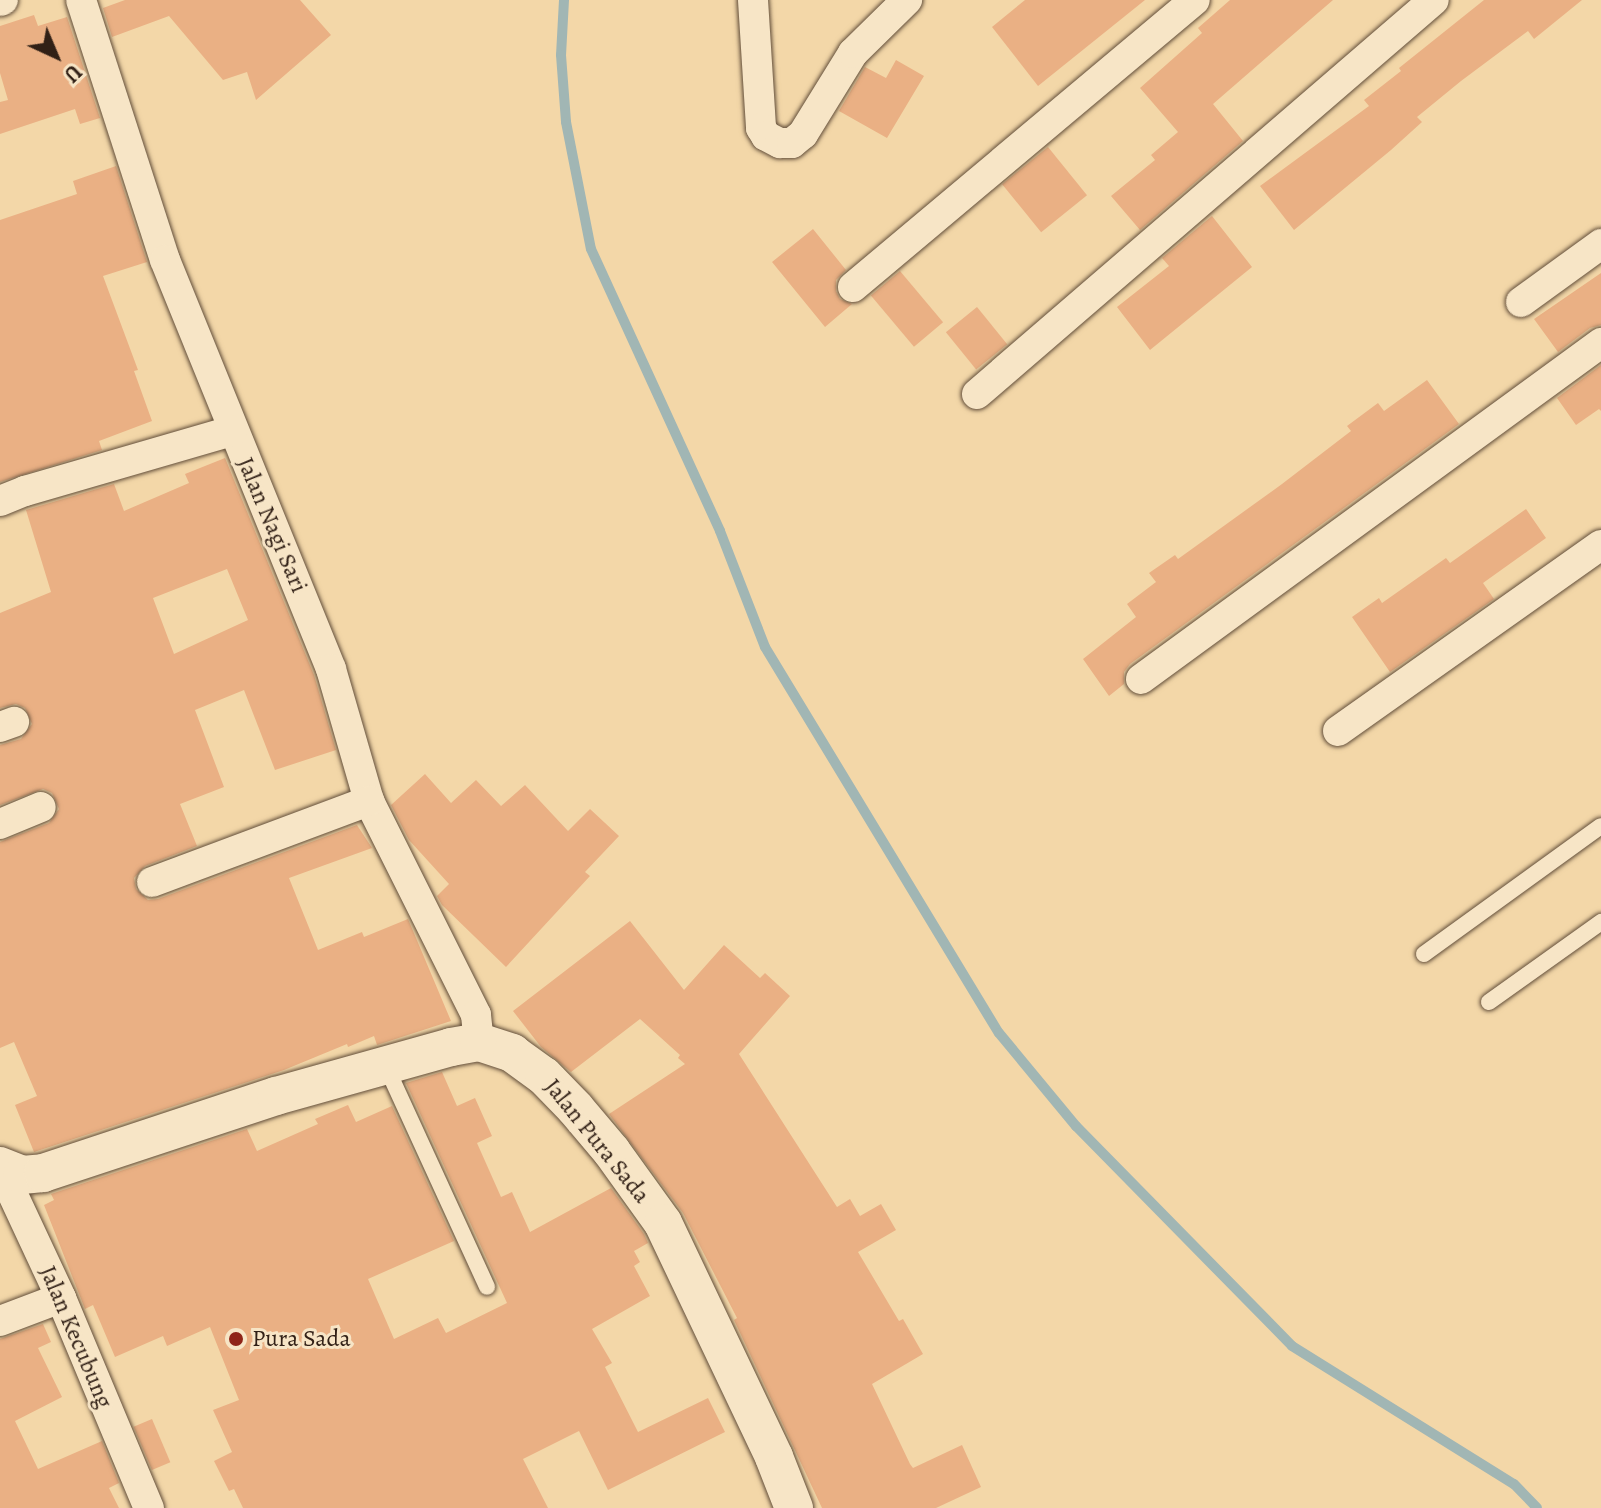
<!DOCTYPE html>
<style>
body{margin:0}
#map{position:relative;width:1601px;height:1508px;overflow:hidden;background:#f3d7a8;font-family:Alegreya,serif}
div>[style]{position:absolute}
.stream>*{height:10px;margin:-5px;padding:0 5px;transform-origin:5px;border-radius:5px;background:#a1b6b4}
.building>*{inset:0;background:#eab084;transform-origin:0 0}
.roads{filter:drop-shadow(0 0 2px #624e3a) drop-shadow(0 0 2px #624e3a)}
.service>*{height:16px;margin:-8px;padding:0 8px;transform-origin:8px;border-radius:8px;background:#f7e5c6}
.minor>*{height:30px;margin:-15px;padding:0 15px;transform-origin:15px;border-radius:15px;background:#f7e5c6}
.tertiary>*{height:38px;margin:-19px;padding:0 19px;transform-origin:19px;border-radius:19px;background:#f7e5c6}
.dots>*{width:22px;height:22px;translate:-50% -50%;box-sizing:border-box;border:4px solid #f7e5c6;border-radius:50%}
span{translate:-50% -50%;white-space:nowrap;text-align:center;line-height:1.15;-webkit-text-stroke:6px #f7e5c6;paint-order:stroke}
.street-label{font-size:24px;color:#312016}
.poi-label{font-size:24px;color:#312016}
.left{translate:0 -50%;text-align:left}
.north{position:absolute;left:16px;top:16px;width:80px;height:80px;-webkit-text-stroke:6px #f7e5c6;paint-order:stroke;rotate:136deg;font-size:22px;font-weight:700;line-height:32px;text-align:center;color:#312016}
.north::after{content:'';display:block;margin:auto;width:28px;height:36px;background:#312016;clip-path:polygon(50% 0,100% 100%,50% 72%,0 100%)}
</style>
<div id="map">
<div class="stream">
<div style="left:564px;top:0;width:55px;rotate:93.1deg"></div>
<div style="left:561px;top:55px;width:67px;rotate:85.7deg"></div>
<div style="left:566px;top:122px;width:129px;rotate:78.9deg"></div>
<div style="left:591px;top:249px;width:310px;rotate:65.4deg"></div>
<div style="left:720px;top:531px;width:124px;rotate:68.8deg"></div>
<div style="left:765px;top:647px;width:451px;rotate:58.8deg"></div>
<div style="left:999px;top:1033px;width:121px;rotate:50.4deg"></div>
<div style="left:1076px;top:1126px;width:308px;rotate:45.5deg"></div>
<div style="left:1292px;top:1346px;width:261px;rotate:31.9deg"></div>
<div style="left:1514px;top:1484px;width:33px;rotate:46deg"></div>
</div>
<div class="building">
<div style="clip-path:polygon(125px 0,300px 0,331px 35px,256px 100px,247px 72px,223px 80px,169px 16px,112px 37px,103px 8px)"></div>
<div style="clip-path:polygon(1025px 0,1145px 0,1038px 86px,992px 27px)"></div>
<div style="clip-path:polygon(1230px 0,1333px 0,1213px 104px,1243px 141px,1140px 230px,1111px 196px,1155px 160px,1151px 155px,1178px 132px,1140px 88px,1202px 33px,1198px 28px)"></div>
<div style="clip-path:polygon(1484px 0,1582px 0,1534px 39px,1528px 31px,1461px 81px,1417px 117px,1422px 122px,1391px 150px,1294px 230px,1260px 186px,1369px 106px,1364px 100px,1401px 71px,1399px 68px)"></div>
<div style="clip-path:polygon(34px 15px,38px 26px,67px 17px,100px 118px,80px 124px,75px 109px,0 134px,0 102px,8px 100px,0 73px,0 26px)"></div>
<div style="clip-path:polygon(896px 60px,924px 76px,887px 138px,839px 111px,865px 67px,886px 78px)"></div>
<div style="left:1048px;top:147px;width:62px;height:59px;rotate:51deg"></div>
<div style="clip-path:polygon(116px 166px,147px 262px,103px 276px,138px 370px,134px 371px,152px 421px,99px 441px,102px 450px,0 482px,0 220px,77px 194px,73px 181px)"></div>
<div style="clip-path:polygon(1212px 216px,1252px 267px,1150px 350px,1117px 307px,1169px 266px,1162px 258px)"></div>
<div style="clip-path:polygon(813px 229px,846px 270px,836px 280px,836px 291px,840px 299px,852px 304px,825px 327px,772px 262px)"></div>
<div style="left:900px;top:271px;width:67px;height:38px;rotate:50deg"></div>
<div style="clip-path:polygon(1601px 273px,1601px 325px,1590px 328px,1558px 352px,1534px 319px)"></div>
<div style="left:977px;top:307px;width:48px;height:40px;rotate:51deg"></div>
<div style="clip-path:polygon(1601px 365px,1601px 411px,1599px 409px,1576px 425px,1557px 398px)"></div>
<div style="clip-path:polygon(1427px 380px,1459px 424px,1130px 664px,1124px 672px,1124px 684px,1109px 696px,1083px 659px,1136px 617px,1127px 604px,1156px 582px,1149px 573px,1175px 555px,1178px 559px,1282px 484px,1351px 431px,1347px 426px,1378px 403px,1384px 411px)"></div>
<div style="clip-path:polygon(evenodd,225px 458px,314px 675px,336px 750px,275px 770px,244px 690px,195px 710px,224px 787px,180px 804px,197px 846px,145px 866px,134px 878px,136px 889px,148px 900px,158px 899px,357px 825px,372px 848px,289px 878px,318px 950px,362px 932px,364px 937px,408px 919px,451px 1021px,377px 1045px,374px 1036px,348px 1047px,347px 1044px,284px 1070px,34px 1152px,15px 1105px,37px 1096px,14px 1042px,0 1048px,0 842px,49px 823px,59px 809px,52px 793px,43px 789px,0 805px,0 745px,21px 739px,32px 724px,25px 708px,16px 704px,0 708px,0 613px,51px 592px,26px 510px,114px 484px,124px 511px,189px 483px,185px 474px,225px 458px,227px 569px,248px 620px,174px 654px,153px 598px,227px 569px)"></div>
<div style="clip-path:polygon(1526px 509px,1546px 538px,1483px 583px,1494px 599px,1390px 672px,1352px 617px,1379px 598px,1382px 603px,1446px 558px,1450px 563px)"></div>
<div style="clip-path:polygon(425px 774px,451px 803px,476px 780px,501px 806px,525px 785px,568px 831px,590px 809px,619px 836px,585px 872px,590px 876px,506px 967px,442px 905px,437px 896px,449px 884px,409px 840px,391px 805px)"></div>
<div style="clip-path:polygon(630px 921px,684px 990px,724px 945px,760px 978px,765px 973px,790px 996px,739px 1054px,837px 1207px,850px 1199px,860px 1216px,881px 1204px,896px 1230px,858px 1252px,899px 1321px,903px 1319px,923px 1354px,872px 1384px,910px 1464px,913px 1468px,962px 1445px,981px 1487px,936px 1508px,822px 1508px,734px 1320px,737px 1318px,683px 1213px,609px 1114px,685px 1064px,678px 1058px,680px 1055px,640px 1019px,571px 1072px,541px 1047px,513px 1011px)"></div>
<div style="clip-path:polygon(442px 1072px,457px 1106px,475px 1098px,492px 1136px,477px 1143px,501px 1197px,512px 1192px,530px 1232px,611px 1188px,644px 1234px,648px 1243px,634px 1251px,640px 1262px,634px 1266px,650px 1296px,592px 1329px,612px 1363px,605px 1367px,638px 1432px,708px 1398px,725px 1432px,608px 1490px,579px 1431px,523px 1459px,548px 1508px,243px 1508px,234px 1489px,229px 1491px,214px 1461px,232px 1452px,213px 1410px,239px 1400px,210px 1327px,167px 1346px,163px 1336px,115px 1357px,93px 1305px,85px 1309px,44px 1205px,54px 1200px,51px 1194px,247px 1129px,257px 1151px,318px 1124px,315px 1119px,348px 1105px,356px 1122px,392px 1106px,454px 1241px,368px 1279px,394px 1339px,438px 1318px,446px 1333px,507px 1303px,406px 1083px)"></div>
<div style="clip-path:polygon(43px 1324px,51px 1342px,38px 1348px,62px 1397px,15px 1421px,38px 1469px,102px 1441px,119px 1483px,109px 1488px,119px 1508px,0 1508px,0 1339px)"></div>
<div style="left:152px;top:1419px;width:47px;height:20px;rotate:67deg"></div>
</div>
<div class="roads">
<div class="service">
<div style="left:1424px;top:954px;width:218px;rotate:-35.9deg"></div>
<div style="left:1489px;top:1002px;width:138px;rotate:-35.5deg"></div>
<div style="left:385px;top:1064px;width:245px;rotate:65.4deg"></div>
</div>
<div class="minor">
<div style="left:81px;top:0;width:273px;rotate:72.1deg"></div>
<div style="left:165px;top:260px;width:441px;rotate:67.9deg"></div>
<div style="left:331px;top:669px;width:137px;rotate:73.9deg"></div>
<div style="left:369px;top:801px;width:239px;rotate:63.4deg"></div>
<div style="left:476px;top:1015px;width:27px;rotate:84deg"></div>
<div style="left:753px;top:0;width:128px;rotate:86.4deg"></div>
<div style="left:761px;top:128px;width:9px;rotate:58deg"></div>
<div style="left:766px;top:136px;width:16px;rotate:27deg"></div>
<div style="left:780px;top:143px;width:12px"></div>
<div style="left:792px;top:143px;width:14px;rotate:-39deg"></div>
<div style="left:803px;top:134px;width:95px;rotate:-58.3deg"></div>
<div style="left:853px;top:53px;width:76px;rotate:-44.5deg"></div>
<div style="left:0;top:1px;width:3px;rotate:-18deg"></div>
<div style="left:853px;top:287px;width:446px;rotate:-40deg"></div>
<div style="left:1521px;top:302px;width:99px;rotate:-35.9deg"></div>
<div style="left:977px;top:394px;width:603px;rotate:-40.77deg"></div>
<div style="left:0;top:501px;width:27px;rotate:-22deg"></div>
<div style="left:25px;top:491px;width:216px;rotate:-16.2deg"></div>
<div style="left:1141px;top:679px;width:570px;rotate:-36.15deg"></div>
<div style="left:0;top:727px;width:15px;rotate:-20deg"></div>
<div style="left:1338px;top:731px;width:322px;rotate:-35.3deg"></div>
<div style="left:0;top:824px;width:44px;rotate:-22.5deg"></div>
<div style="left:152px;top:882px;width:232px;rotate:-20.5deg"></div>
<div style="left:0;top:1167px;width:145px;rotate:65deg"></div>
<div style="left:61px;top:1298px;width:228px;rotate:67.3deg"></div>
<div style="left:0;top:1321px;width:65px;rotate:-20.7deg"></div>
</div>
<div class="tertiary">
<div style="left:0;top:1166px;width:24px;rotate:22deg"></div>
<div style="left:22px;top:1175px;width:21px;rotate:-5deg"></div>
<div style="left:43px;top:1173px;width:245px;rotate:-18.3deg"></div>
<div style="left:276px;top:1096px;width:182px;rotate:-15.6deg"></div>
<div style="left:451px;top:1047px;width:28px;rotate:-10deg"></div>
<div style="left:479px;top:1042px;width:35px;rotate:18deg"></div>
<div style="left:512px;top:1053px;width:39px;rotate:36deg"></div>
<div style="left:544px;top:1076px;width:45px;rotate:45.9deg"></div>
<div style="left:575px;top:1108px;width:57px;rotate:49.9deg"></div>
<div style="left:612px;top:1152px;width:87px;rotate:54.3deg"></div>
<div style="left:663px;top:1223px;width:259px;rotate:64.6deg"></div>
<div style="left:774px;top:1457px;width:55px;rotate:68.6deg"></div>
</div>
</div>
<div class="dots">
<div style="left:236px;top:1339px;background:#8f2418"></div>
</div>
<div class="street-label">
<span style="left:272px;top:525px;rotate:67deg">Jalan Nagi Sari</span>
<span style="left:597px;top:1141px;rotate:51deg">Jalan Pura Sada</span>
<span style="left:76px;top:1337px;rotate:67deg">Jalan Kecubung</span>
</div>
<div class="poi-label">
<span class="left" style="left:252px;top:1339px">Pura Sada</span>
</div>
<div class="north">U</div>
</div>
